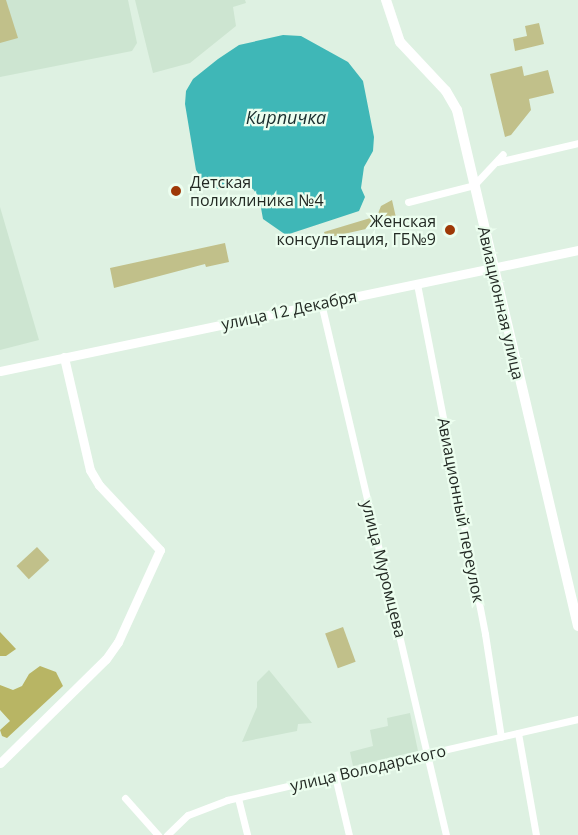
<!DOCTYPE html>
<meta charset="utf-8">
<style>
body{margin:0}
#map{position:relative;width:578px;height:835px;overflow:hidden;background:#def1e2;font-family:"Open Sans",sans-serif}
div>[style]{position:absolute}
.built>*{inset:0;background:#cde5d1}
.green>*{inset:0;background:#c1c08a;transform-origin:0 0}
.forest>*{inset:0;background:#b8b564}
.water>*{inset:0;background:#3fb7b7}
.street>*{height:7px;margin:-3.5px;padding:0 3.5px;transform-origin:3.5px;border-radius:3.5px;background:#fff}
.secondary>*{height:9px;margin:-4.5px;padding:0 4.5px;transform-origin:4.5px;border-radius:4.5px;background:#fff}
.primary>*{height:10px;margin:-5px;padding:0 5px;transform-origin:5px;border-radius:5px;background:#fff}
.dots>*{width:16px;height:16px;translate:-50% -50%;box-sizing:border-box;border:3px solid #ecfeef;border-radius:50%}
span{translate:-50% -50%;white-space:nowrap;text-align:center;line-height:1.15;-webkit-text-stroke:4.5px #ecfeef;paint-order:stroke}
.poi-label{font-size:16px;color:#232a24}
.left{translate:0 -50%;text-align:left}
.right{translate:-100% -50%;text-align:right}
.street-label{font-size:16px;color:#232a24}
.water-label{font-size:18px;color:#1a2f2f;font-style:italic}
</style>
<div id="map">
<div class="built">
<div style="clip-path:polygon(0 0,128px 0,137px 43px,132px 51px,0 77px)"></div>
<div style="clip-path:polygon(135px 0,245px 0,246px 3px,233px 7px,236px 26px,190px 63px,153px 73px)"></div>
<div style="clip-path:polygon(0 207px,39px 340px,0 350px)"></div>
<div style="clip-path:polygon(269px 670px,312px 723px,298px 724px,297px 731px,242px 742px,257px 707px,257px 682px)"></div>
<div style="clip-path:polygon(410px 713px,418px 751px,353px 766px,350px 752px,373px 746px,370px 730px,388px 726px,387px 718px)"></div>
</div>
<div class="green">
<div style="clip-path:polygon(0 0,6px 0,18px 38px,0 43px)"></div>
<div style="clip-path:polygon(539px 23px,544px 44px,515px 51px,513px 39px,527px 36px,525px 26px)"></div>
<div style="clip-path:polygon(522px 66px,524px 76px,548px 70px,554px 93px,529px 99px,531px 110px,511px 135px,505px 137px,490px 74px)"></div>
<div style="clip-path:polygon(392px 200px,397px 222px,326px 238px,324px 232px,377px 216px,381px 206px)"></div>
<div style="clip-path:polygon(225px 243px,229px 262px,206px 267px,205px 264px,114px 288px,110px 268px)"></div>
<div style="left:37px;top:547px;width:18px;height:28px;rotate:47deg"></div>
<div style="left:343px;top:627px;width:37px;height:19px;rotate:70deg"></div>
</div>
<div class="forest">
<div style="clip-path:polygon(0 632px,16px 649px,6px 656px,0 656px)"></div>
<div style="clip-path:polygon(40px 666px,56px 672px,63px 686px,7px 738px,2px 736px,0 730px,10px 721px,0 710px,0 685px,13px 690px,22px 686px,29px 674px)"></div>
</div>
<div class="water">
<div style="clip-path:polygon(283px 35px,301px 36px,348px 62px,363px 81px,374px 137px,373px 151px,364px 167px,361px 188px,365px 197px,359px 211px,286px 235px,263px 219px,259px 197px,253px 189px,245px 186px,218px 189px,204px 183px,196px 170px,185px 104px,186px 91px,193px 79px,218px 59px,239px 45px)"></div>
</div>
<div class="street">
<div style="left:497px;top:162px;width:83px;rotate:-13.2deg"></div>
<div style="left:408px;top:202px;width:68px;rotate:-14.4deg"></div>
<div style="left:474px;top:185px;width:42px;rotate:-46.9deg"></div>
<div style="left:417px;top:284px;width:357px;rotate:79deg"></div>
<div style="left:485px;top:634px;width:104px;rotate:81.2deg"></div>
<div style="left:321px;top:303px;width:546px;rotate:76.78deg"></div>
<div style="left:518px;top:733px;width:104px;rotate:80deg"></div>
<div style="left:335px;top:776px;width:61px;rotate:76.7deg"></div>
<div style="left:125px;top:798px;width:50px;rotate:48.3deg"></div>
<div style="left:238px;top:798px;width:38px;rotate:76deg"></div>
<div style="left:167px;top:835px;width:29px;rotate:-44deg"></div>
<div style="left:188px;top:815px;width:42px;rotate:-21deg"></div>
<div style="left:227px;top:800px;width:360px;rotate:-13deg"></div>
</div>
<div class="secondary">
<div style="left:0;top:371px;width:591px;rotate:-11.82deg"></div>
<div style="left:0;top:763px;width:148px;rotate:-44.5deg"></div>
<div style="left:106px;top:659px;width:21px;rotate:-55deg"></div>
<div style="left:118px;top:642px;width:101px;rotate:-65.5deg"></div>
<div style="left:160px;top:550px;width:89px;rotate:-133.2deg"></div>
<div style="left:99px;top:485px;width:17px;rotate:-121deg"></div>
<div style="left:90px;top:470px;width:116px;rotate:-103deg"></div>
</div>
<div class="primary">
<div style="left:386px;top:0;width:44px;rotate:71.6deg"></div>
<div style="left:400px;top:42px;width:67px;rotate:46.8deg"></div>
<div style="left:446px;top:91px;width:22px;rotate:60deg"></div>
<div style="left:457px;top:110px;width:530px;rotate:76.8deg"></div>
</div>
<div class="dots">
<div style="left:176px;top:191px;background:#9e3907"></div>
<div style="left:450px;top:230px;background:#9e3907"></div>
</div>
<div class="poi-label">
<span class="left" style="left:190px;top:191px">Детская<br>поликлиника №4</span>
<span class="right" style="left:436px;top:230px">Женская<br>консультация, ГБ№9</span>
</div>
<div class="street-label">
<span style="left:501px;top:303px;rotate:77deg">Авиационная улица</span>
<span style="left:289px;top:310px;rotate:-12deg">улица 12 Декабря</span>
<span style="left:461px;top:510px;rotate:79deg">Авиационный переулок</span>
<span style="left:384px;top:569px;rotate:76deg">улица Муромцева</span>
<span style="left:368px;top:768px;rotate:-13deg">улица Володарского</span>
</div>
<div class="water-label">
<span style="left:286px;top:117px">Кирпичка</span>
</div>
</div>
